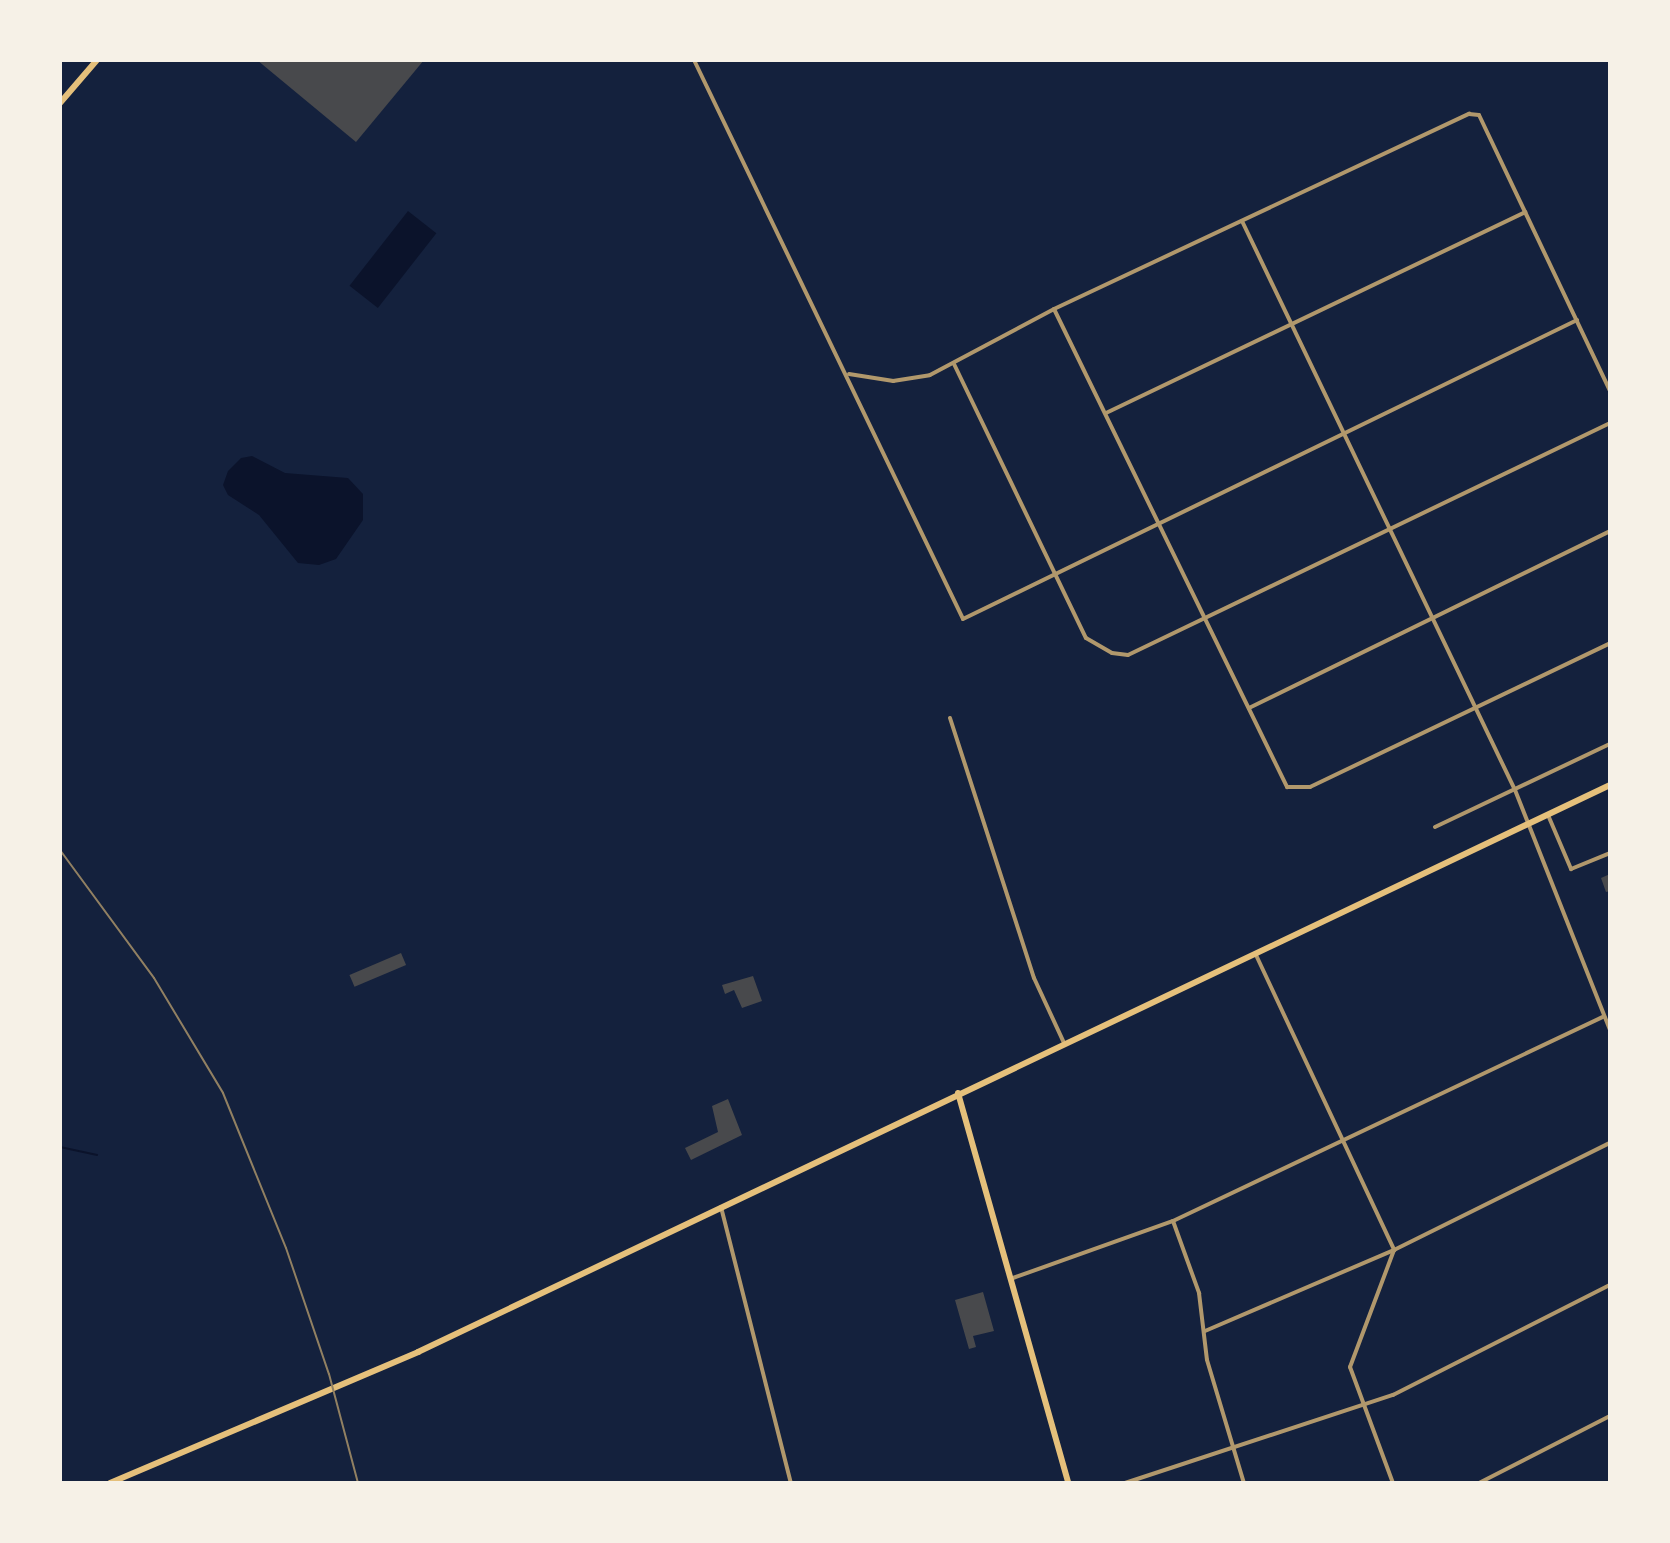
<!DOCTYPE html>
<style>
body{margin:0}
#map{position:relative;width:1670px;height:1543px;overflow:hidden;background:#14213d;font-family:Montserrat,sans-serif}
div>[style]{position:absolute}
.water>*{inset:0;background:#0b132b;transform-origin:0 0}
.stream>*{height:2px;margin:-1px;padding:0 1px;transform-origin:1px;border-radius:1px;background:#0b132b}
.building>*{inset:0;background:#48494c;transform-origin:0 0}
.minor>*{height:4px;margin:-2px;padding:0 2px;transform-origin:2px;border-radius:2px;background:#b1986c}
.secondary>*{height:6px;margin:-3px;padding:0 3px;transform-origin:3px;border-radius:3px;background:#e5c07b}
.primary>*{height:6px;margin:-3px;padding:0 3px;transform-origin:3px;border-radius:3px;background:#e5c07b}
.rail>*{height:2px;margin:-1px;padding:0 1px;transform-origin:1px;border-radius:1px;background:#918062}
span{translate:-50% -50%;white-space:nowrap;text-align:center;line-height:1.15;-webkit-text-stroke:8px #f6f1e7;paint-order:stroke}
.frame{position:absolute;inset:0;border:62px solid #f6f1e7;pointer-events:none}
</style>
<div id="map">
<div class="water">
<div style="left:408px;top:211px;width:36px;height:95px;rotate:38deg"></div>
<div style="clip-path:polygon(252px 456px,285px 473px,348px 478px,363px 494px,363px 520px,336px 559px,319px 565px,298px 563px,259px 515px,228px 495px,223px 485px,228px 471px,241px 458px)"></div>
</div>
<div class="stream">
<div style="left:60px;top:1147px;width:38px;rotate:12deg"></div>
</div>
<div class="building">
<div style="clip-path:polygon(257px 60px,424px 60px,356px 142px)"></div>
<div style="clip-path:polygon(1610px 874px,1610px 891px,1606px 892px,1601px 878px)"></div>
<div style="left:401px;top:953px;width:13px;height:56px;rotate:67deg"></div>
<div style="clip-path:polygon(753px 976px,762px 1001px,742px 1008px,734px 990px,725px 994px,722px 985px)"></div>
<div style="clip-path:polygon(728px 1099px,742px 1135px,691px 1160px,685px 1148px,718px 1132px,712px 1106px)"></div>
<div style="clip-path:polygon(983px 1292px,994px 1331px,973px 1336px,976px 1347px,969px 1349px,955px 1300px)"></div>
</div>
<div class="minor">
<div style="left:694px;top:60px;width:620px;rotate:64.3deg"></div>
<div style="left:963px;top:619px;width:683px;rotate:-25.96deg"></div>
<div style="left:1242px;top:221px;width:631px;rotate:64.37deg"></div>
<div style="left:1515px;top:790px;width:258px;rotate:68.4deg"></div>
<div style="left:1054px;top:309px;width:532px;rotate:64.01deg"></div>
<div style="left:1287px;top:787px;width:23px"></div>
<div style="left:1310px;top:787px;width:333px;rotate:-25.6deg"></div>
<div style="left:954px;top:364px;width:304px;rotate:64.3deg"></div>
<div style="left:1086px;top:638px;width:30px;rotate:30deg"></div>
<div style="left:1112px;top:653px;width:16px;rotate:7deg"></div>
<div style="left:1128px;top:655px;width:535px;rotate:-25.7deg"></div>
<div style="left:849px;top:374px;width:45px;rotate:9deg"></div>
<div style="left:893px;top:381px;width:37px;rotate:-9deg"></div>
<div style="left:930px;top:375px;width:140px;rotate:-28deg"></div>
<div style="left:1054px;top:309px;width:459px;rotate:-25.2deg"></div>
<div style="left:1469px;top:114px;width:10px;rotate:6deg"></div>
<div style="left:1479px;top:115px;width:306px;rotate:64.6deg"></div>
<div style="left:1106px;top:413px;width:465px;rotate:-25.6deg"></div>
<div style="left:1249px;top:708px;width:402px;rotate:-26.1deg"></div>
<div style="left:950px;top:718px;width:273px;rotate:72.1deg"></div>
<div style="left:1034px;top:978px;width:72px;rotate:65.2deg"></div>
<div style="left:1548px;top:815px;width:59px;rotate:66.9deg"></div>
<div style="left:1571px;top:869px;width:42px;rotate:-22.3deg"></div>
<div style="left:1435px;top:827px;width:194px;rotate:-25.4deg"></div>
<div style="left:1256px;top:955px;width:326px;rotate:64.9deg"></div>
<div style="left:1394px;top:1250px;width:125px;rotate:110.6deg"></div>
<div style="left:1350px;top:1367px;width:124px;rotate:69.7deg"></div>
<div style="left:721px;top:1207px;width:285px;rotate:75.8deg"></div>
<div style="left:1173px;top:1221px;width:77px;rotate:70.1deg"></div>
<div style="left:1199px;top:1293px;width:67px;rotate:83.2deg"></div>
<div style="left:1207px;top:1360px;width:128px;rotate:73.3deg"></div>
<div style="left:1013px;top:1278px;width:170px;rotate:-19.6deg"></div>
<div style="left:1173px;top:1221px;width:477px;rotate:-25.4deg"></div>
<div style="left:1205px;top:1331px;width:206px;rotate:-23.2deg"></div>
<div style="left:1394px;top:1250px;width:241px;rotate:-26.4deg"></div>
<div style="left:1125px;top:1483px;width:282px;rotate:-18.2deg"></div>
<div style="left:1393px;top:1395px;width:243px;rotate:-26.9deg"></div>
<div style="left:1479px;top:1483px;width:147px;rotate:-27.1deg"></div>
</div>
<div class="secondary">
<div style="left:958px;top:1093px;width:405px;rotate:74.2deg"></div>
<div style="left:110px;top:1483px;width:335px;rotate:-23deg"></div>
<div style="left:418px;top:1352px;width:1320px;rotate:-25.44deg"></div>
</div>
<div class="primary">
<div style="left:60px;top:103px;width:57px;rotate:-49.3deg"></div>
</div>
<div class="rail">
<div style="left:60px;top:850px;width:159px;rotate:53.7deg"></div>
<div style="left:154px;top:978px;width:134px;rotate:59deg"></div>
<div style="left:223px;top:1093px;width:167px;rotate:67.9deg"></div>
<div style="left:286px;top:1248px;width:133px;rotate:71.2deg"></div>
<div style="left:329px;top:1374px;width:113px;rotate:75.1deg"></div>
</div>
<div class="frame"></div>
</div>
